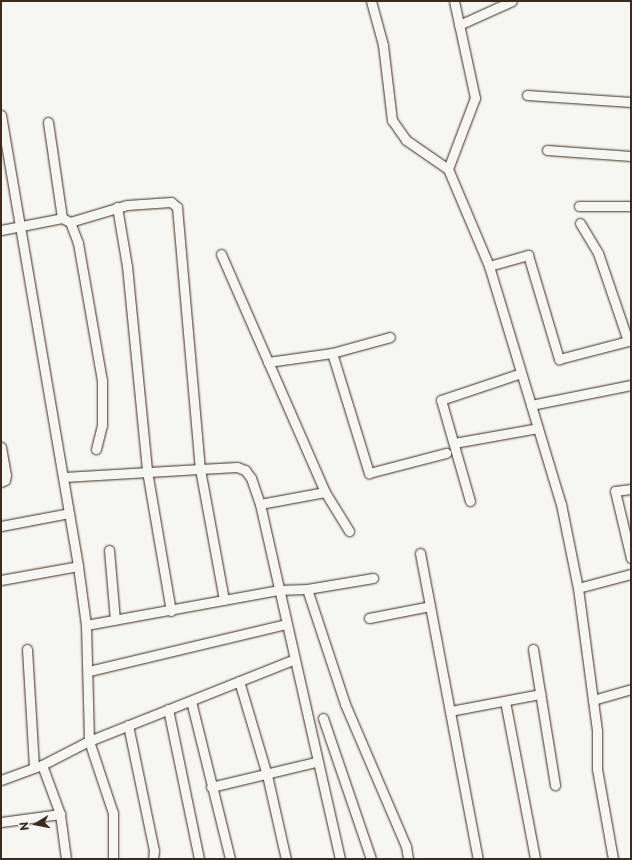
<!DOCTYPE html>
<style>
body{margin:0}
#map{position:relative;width:632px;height:860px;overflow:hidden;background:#f6f6f2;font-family:"Playpen Sans",sans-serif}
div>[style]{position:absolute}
.roads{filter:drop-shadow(0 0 1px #3b2a1e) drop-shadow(0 0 1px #3b2a1e)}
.minor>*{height:9px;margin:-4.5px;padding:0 4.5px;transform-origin:4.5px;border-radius:4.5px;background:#f6f6f2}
span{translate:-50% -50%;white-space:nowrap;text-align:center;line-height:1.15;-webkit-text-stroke:3.5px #f6f6f2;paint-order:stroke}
.frame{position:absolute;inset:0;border:2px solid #3b2a1e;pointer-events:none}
.north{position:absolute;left:16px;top:804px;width:40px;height:40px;-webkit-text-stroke:3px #f6f6f2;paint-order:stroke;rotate:260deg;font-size:11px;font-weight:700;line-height:16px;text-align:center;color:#3b2a1e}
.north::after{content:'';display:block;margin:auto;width:14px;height:18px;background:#3b2a1e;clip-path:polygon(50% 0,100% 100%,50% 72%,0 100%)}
</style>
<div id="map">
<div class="roads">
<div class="minor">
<div style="left:371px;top:1px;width:46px;rotate:74.7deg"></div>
<div style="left:383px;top:45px;width:76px;rotate:83.2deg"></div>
<div style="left:392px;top:120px;width:24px;rotate:55deg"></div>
<div style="left:406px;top:140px;width:51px;rotate:34.6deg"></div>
<div style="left:448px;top:169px;width:105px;rotate:67.1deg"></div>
<div style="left:489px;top:266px;width:249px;rotate:73.2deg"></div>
<div style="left:561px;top:504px;width:86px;rotate:78.6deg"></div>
<div style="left:578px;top:588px;width:144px;rotate:82.4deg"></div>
<div style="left:597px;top:731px;width:38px;rotate:90deg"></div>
<div style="left:597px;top:769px;width:91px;rotate:79.9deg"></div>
<div style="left:459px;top:25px;width:58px;rotate:-24.4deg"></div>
<div style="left:527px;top:95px;width:104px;rotate:3.9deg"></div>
<div style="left:1px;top:115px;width:458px;rotate:80.3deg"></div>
<div style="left:78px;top:566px;width:60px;rotate:82.3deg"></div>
<div style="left:86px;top:625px;width:116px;rotate:88.5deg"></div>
<div style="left:89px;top:741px;width:76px;rotate:71.6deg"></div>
<div style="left:113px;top:813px;width:46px;rotate:90deg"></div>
<div style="left:547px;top:150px;width:84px;rotate:4.1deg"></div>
<div style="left:448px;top:169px;width:76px;rotate:-69.2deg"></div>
<div style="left:475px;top:98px;width:99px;rotate:-102.2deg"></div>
<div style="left:579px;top:206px;width:52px"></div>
<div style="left:117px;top:207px;width:60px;rotate:80.4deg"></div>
<div style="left:127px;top:266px;width:206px;rotate:84.4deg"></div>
<div style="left:147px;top:471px;width:142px;rotate:80.3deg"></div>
<div style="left:62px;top:218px;width:9px;rotate:27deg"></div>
<div style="left:70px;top:222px;width:22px;rotate:69deg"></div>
<div style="left:78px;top:243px;width:140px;rotate:80.1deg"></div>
<div style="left:102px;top:381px;width:44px;rotate:90deg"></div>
<div style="left:102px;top:425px;width:25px;rotate:104deg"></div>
<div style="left:70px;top:222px;width:59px;rotate:-16.6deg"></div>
<div style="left:127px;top:205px;width:44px;rotate:-3.9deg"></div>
<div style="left:171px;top:202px;width:8px;rotate:40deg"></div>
<div style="left:177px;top:207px;width:263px;rotate:85deg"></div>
<div style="left:200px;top:469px;width:133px;rotate:79.6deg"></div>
<div style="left:1px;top:230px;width:62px;rotate:-11.1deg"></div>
<div style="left:62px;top:218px;width:97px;rotate:-98.3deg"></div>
<div style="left:221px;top:254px;width:260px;rotate:66.4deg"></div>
<div style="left:325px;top:492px;width:46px;rotate:58.4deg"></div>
<div style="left:489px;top:266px;width:41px;rotate:-15.8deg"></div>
<div style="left:528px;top:255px;width:109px;rotate:73.4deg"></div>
<div style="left:559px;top:359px;width:71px;rotate:-14.6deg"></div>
<div style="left:628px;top:341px;width:93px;rotate:-108.8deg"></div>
<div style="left:598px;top:253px;width:35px;rotate:-121deg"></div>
<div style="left:332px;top:353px;width:126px;rotate:72.9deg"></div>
<div style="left:369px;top:473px;width:80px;rotate:-14.6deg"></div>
<div style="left:268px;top:362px;width:65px;rotate:-8deg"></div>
<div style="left:332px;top:353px;width:60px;rotate:-15.4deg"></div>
<div style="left:531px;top:405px;width:102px;rotate:-11.3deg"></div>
<div style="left:454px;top:443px;width:85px;rotate:-10.1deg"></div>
<div style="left:1px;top:447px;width:28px;rotate:80deg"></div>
<div style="left:6px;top:475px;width:5px;rotate:101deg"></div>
<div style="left:5px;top:480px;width:4px;rotate:153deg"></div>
<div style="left:64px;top:477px;width:136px;rotate:-3.4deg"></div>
<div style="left:200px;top:469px;width:37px;rotate:-3deg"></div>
<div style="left:237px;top:467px;width:9px;rotate:21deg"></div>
<div style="left:245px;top:470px;width:10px;rotate:53deg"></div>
<div style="left:251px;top:478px;width:28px;rotate:71deg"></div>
<div style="left:260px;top:504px;width:364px;rotate:77.3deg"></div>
<div style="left:631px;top:489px;width:16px;rotate:173deg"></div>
<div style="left:615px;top:491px;width:69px;rotate:76.6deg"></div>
<div style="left:470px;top:501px;width:105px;rotate:-106deg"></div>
<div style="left:441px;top:400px;width:84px;rotate:-18.6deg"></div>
<div style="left:260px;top:504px;width:66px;rotate:-10.5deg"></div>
<div style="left:1px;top:526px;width:69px;rotate:-10.8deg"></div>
<div style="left:109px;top:550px;width:70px;rotate:85.1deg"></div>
<div style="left:420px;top:553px;width:311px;rotate:79.3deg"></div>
<div style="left:1px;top:580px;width:78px;rotate:-10.3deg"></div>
<div style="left:578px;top:588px;width:55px;rotate:-14.8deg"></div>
<div style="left:307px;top:589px;width:121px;rotate:71.7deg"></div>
<div style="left:345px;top:704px;width:155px;rotate:66.8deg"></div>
<div style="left:406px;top:846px;width:13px;rotate:81deg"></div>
<div style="left:369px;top:618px;width:62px;rotate:-11.1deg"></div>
<div style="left:86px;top:625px;width:195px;rotate:-10.3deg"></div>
<div style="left:278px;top:590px;width:29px;rotate:-2deg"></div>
<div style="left:307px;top:589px;width:67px;rotate:-9.5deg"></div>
<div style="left:27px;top:649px;width:119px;rotate:86.6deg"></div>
<div style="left:533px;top:649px;width:138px;rotate:80.8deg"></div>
<div style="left:89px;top:671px;width:203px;rotate:-13.4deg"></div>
<div style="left:239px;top:681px;width:98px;rotate:73.4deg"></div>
<div style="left:267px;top:775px;width:86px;rotate:77.3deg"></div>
<div style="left:593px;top:700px;width:40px;rotate:-16deg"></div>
<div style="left:191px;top:701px;width:163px;rotate:76.1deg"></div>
<div style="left:505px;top:701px;width:161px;rotate:79.2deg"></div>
<div style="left:168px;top:709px;width:153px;rotate:78.3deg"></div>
<div style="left:450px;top:711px;width:92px;rotate:-10.7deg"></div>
<div style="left:323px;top:718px;width:149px;rotate:71.2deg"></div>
<div style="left:128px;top:725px;width:128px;rotate:78.3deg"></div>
<div style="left:154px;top:850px;width:9px;rotate:96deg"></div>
<div style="left:42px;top:765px;width:52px;rotate:69.8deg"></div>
<div style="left:60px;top:814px;width:45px;rotate:82.4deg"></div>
<div style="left:1px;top:780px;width:44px;rotate:-20.1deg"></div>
<div style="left:42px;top:765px;width:53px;rotate:-27.1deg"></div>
<div style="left:89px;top:741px;width:219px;rotate:-21.7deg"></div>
<div style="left:211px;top:787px;width:108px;rotate:-13.4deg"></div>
<div style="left:1px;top:822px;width:60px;rotate:-7.7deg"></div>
</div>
</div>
<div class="frame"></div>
<div class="north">N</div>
</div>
